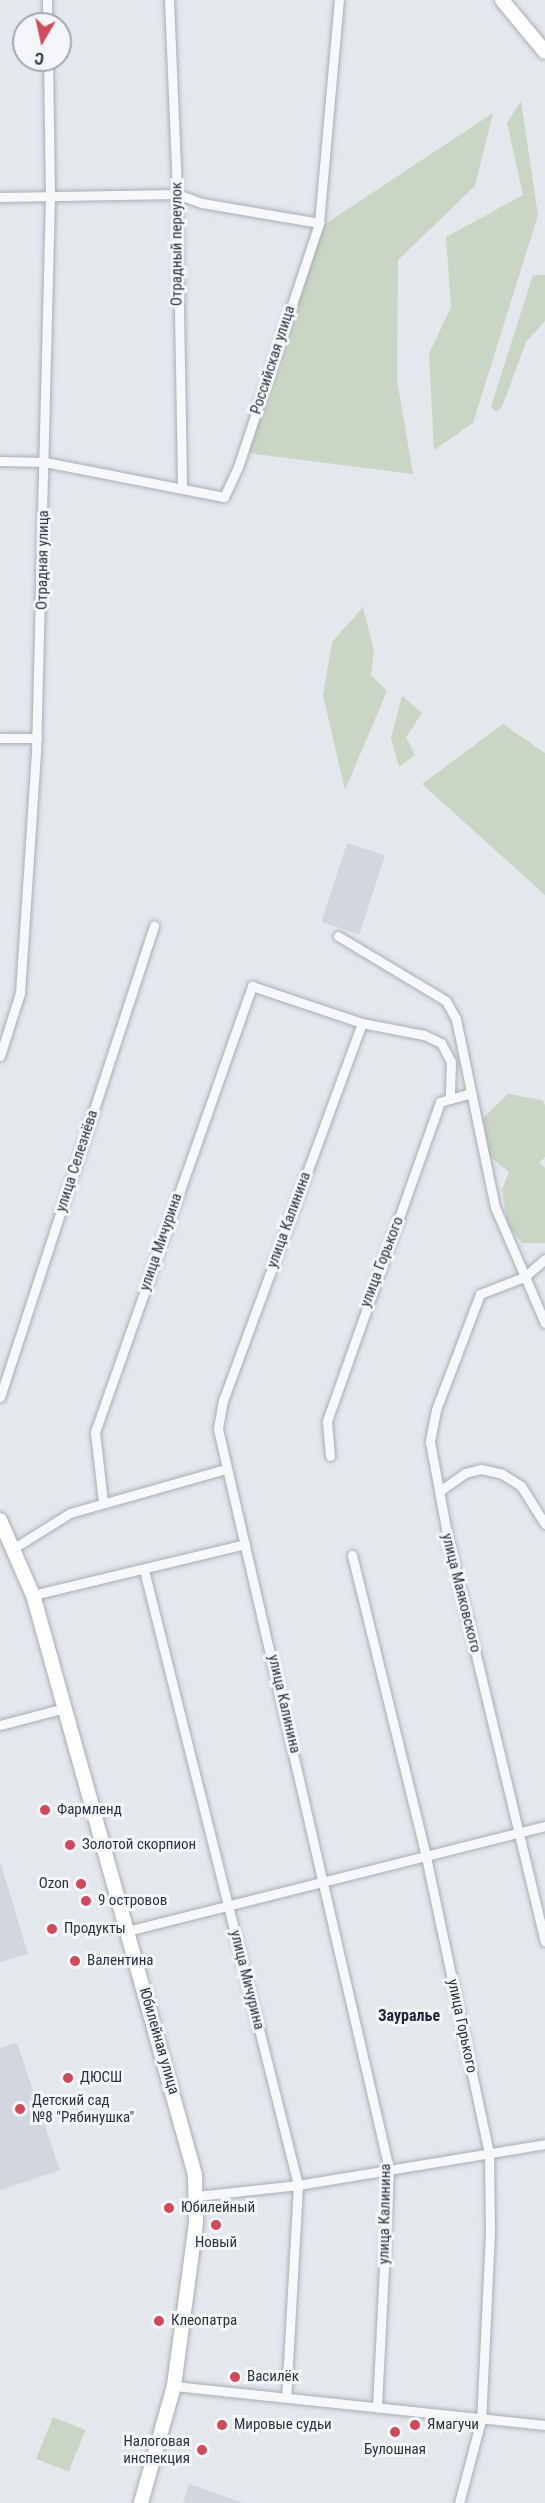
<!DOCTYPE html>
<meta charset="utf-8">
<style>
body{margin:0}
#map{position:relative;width:545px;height:2503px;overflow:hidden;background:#e4e7ec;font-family:"Roboto Condensed",sans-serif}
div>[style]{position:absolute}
.built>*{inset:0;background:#d2d6de;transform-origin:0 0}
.green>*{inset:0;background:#c9d6c5;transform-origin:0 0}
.roads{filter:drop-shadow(0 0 2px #a9aeb7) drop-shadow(0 0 2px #a9aeb7)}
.street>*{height:9px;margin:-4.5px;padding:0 4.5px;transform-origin:4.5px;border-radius:4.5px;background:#f7f8fa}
.secondary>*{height:14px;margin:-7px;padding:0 7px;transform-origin:7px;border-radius:7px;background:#fff}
.dots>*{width:16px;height:16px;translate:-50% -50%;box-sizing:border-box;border:3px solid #f4f6f9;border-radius:50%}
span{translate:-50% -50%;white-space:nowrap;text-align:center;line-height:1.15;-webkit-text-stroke:6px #f4f6f9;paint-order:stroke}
.street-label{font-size:15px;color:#2b3445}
.poi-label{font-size:15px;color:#2b3445}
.left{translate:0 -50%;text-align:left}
.right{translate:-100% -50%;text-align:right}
.neighbourhood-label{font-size:16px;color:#1d2536;font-weight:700}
.north{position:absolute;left:12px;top:12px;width:60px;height:60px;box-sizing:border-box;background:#f4f6f9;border:2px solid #a4a8b1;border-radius:50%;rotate:189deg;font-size:16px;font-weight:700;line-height:24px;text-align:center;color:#2b3445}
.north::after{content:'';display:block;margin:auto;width:21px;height:27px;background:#d1495b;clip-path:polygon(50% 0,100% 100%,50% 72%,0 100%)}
</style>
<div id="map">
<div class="built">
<div style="left:347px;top:843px;width:40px;height:83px;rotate:18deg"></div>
<div style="clip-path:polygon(0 1861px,28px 1954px,0 1962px)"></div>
<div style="clip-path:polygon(17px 2043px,60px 2170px,0 2190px,0 2048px)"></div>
<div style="clip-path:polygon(189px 2484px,243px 2503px,183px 2503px)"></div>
</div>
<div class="green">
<div style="clip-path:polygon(521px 101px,538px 215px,473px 423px,434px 450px,429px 354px,451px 307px,446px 237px,523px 195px,507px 123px)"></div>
<div style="clip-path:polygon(493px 113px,475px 186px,398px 260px,397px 380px,413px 474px,249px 453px,313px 232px)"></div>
<div style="clip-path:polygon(533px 275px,545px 275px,545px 321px,526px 342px,502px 407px,496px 412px,491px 406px)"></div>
<div style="clip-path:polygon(363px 607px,374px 651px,371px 675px,387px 691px,345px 790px,323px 695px,332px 642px)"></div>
<div style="clip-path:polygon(402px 696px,422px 713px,406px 737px,415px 755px,399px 767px,391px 738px)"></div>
<div style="clip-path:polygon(503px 724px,545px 753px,545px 895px,422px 784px)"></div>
<div style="clip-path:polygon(508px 1094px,542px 1100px,545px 1105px,545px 1157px,539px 1163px,545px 1168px,545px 1243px,522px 1243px,508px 1226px,502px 1189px,509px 1172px,488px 1155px,483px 1118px)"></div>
<div style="left:53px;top:2417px;width:35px;height:45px;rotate:22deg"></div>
</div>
<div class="roads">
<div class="street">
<div style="left:47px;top:0;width:24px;rotate:90deg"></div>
<div style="left:169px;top:0;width:194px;rotate:87.6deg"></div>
<div style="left:177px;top:194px;width:294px;rotate:89deg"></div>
<div style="left:0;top:197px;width:177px;rotate:-1deg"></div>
<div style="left:177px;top:194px;width:27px;rotate:20deg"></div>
<div style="left:202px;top:203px;width:119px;rotate:9.7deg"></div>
<div style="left:0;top:461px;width:45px;rotate:1.3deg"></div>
<div style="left:45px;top:462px;width:182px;rotate:11.1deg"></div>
<div style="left:224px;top:497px;width:33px;rotate:-65deg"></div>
<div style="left:238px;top:467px;width:257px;rotate:-71.6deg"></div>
<div style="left:319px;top:223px;width:224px;rotate:-84.9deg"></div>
<div style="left:0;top:738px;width:37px"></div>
<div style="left:338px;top:936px;width:126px;rotate:31deg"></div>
<div style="left:446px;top:1001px;width:21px;rotate:61deg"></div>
<div style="left:456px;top:1019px;width:192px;rotate:78.3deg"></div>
<div style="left:495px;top:1207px;width:126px;rotate:66.7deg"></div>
<div style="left:362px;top:1023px;width:402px;rotate:110.2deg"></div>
<div style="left:223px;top:1400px;width:29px;rotate:100deg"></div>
<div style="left:218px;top:1429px;width:760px;rotate:76.99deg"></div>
<div style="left:389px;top:2169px;width:237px;rotate:92.9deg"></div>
<div style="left:0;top:1056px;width:66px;rotate:-72.4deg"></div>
<div style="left:20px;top:993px;width:241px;rotate:-86.2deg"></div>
<div style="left:36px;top:753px;width:555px;rotate:-88.56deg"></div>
<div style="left:50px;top:198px;width:138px;rotate:-90.8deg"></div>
<div style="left:545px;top:1259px;width:28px;rotate:139deg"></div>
<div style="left:524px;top:1277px;width:47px;rotate:158.9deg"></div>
<div style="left:480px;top:1294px;width:124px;rotate:110.8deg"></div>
<div style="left:436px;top:1410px;width:33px;rotate:101deg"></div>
<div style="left:430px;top:1442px;width:94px;rotate:79.5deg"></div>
<div style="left:447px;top:1534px;width:419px;rotate:76.5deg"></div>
<div style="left:0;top:1397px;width:496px;rotate:-71.9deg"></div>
<div style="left:330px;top:1456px;width:35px;rotate:-95deg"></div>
<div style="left:327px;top:1421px;width:338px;rotate:-70.5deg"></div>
<div style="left:440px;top:1102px;width:32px;rotate:-16deg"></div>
<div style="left:441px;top:1490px;width:29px;rotate:-35deg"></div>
<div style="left:465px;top:1473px;width:16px;rotate:-14deg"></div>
<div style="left:481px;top:1469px;width:22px;rotate:13deg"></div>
<div style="left:502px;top:1474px;width:22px;rotate:32deg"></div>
<div style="left:521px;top:1486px;width:45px;rotate:57.7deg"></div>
<div style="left:103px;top:1502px;width:70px;rotate:-96.5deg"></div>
<div style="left:95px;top:1432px;width:473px;rotate:-70.6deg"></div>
<div style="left:252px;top:986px;width:116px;rotate:18.6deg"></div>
<div style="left:362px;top:1023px;width:63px;rotate:11deg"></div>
<div style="left:424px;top:1035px;width:19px;rotate:25deg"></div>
<div style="left:441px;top:1043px;width:21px;rotate:62deg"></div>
<div style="left:451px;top:1062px;width:37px;rotate:92deg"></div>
<div style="left:14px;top:1548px;width:66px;rotate:-32deg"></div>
<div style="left:70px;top:1513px;width:162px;rotate:-15.8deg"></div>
<div style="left:352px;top:1555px;width:311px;rotate:76.2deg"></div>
<div style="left:426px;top:1857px;width:303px;rotate:78deg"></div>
<div style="left:489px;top:2153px;width:79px;rotate:89.3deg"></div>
<div style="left:490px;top:2232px;width:188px;rotate:92.7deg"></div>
<div style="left:481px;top:2420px;width:86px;rotate:104.8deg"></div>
<div style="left:144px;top:1570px;width:634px;rotate:75.94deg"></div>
<div style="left:298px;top:2185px;width:212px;rotate:93.2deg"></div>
<div style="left:33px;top:1595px;width:218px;rotate:-13.5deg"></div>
<div style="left:0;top:1725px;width:67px;rotate:-14.7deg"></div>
<div style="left:127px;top:1931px;width:431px;rotate:-14.1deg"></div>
<div style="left:197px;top:2196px;width:102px;rotate:-6.2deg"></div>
<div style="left:298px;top:2185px;width:250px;rotate:-9.4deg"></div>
<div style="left:174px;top:2386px;width:373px;rotate:6deg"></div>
</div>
<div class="secondary">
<div style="left:502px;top:0;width:67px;rotate:50.4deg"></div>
<div style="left:0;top:1520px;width:82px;rotate:66.3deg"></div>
<div style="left:33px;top:1595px;width:602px;rotate:74.39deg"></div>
<div style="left:195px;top:2175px;width:48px;rotate:88.8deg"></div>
<div style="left:196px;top:2223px;width:164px;rotate:97.7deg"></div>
<div style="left:174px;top:2386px;width:122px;rotate:105.8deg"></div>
</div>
</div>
<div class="dots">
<div style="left:45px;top:1810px;background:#d1495b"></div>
<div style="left:70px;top:1845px;background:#d1495b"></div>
<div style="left:81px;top:1884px;background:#d1495b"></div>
<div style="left:86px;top:1901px;background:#d1495b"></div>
<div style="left:52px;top:1929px;background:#d1495b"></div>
<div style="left:75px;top:1961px;background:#d1495b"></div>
<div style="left:68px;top:2078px;background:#d1495b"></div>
<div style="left:20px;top:2109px;background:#d1495b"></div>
<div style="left:169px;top:2208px;background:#d1495b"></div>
<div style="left:216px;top:2225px;background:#d1495b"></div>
<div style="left:159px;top:2321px;background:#d1495b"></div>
<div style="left:235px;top:2377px;background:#d1495b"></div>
<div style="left:222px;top:2425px;background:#d1495b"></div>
<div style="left:415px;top:2425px;background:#d1495b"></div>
<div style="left:395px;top:2432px;background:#d1495b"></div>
<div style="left:202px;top:2450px;background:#d1495b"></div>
</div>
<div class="street-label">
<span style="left:177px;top:244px;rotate:-90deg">Отрадный переулок</span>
<span style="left:273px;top:360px;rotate:-72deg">Российская улица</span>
<span style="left:43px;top:560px;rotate:-89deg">Отрадная улица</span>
<span style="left:77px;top:1161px;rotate:-72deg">улица Селезнёва</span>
<span style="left:289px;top:1220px;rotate:-70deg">улица Калинина</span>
<span style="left:161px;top:1242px;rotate:-71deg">улица Мичурина</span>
<span style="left:382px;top:1262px;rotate:-69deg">улица Горького</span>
<span style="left:461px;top:1593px;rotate:76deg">улица Маяковского</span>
<span style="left:284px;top:1704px;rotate:77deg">улица Калинина</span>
<span style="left:247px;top:1980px;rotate:76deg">улица Мичурина</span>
<span style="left:462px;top:2026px;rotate:78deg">улица Горького</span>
<span style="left:159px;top:2041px;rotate:74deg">Юбилейная улица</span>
<span style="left:385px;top:2214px;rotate:-89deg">улица Калинина</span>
</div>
<div class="poi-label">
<span class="left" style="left:57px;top:1810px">Фармленд</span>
<span class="left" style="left:82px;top:1845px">Золотой скорпион</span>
<span class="right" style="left:69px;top:1884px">Ozon</span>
<span class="left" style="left:98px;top:1901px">9 островов</span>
<span class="left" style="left:64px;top:1929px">Продукты</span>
<span class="left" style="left:87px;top:1961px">Валентина</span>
<span class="left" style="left:80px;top:2078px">ДЮСШ</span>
<span class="left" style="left:32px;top:2109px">Детский сад<br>№8 "Рябинушка"</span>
<span class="left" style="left:181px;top:2208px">Юбилейный</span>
<span style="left:216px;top:2243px">Новый</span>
<span class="left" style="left:171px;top:2321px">Клеопатра</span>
<span class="left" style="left:247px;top:2377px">Василёк</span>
<span class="left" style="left:234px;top:2425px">Мировые судьи</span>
<span class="left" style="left:427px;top:2425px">Ямагучи</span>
<span class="right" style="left:190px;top:2450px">Налоговая<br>инспекция</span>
<span style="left:395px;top:2450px">Булошная</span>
</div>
<div class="neighbourhood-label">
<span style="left:409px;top:2016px">Зауралье</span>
</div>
<div class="north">С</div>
</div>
